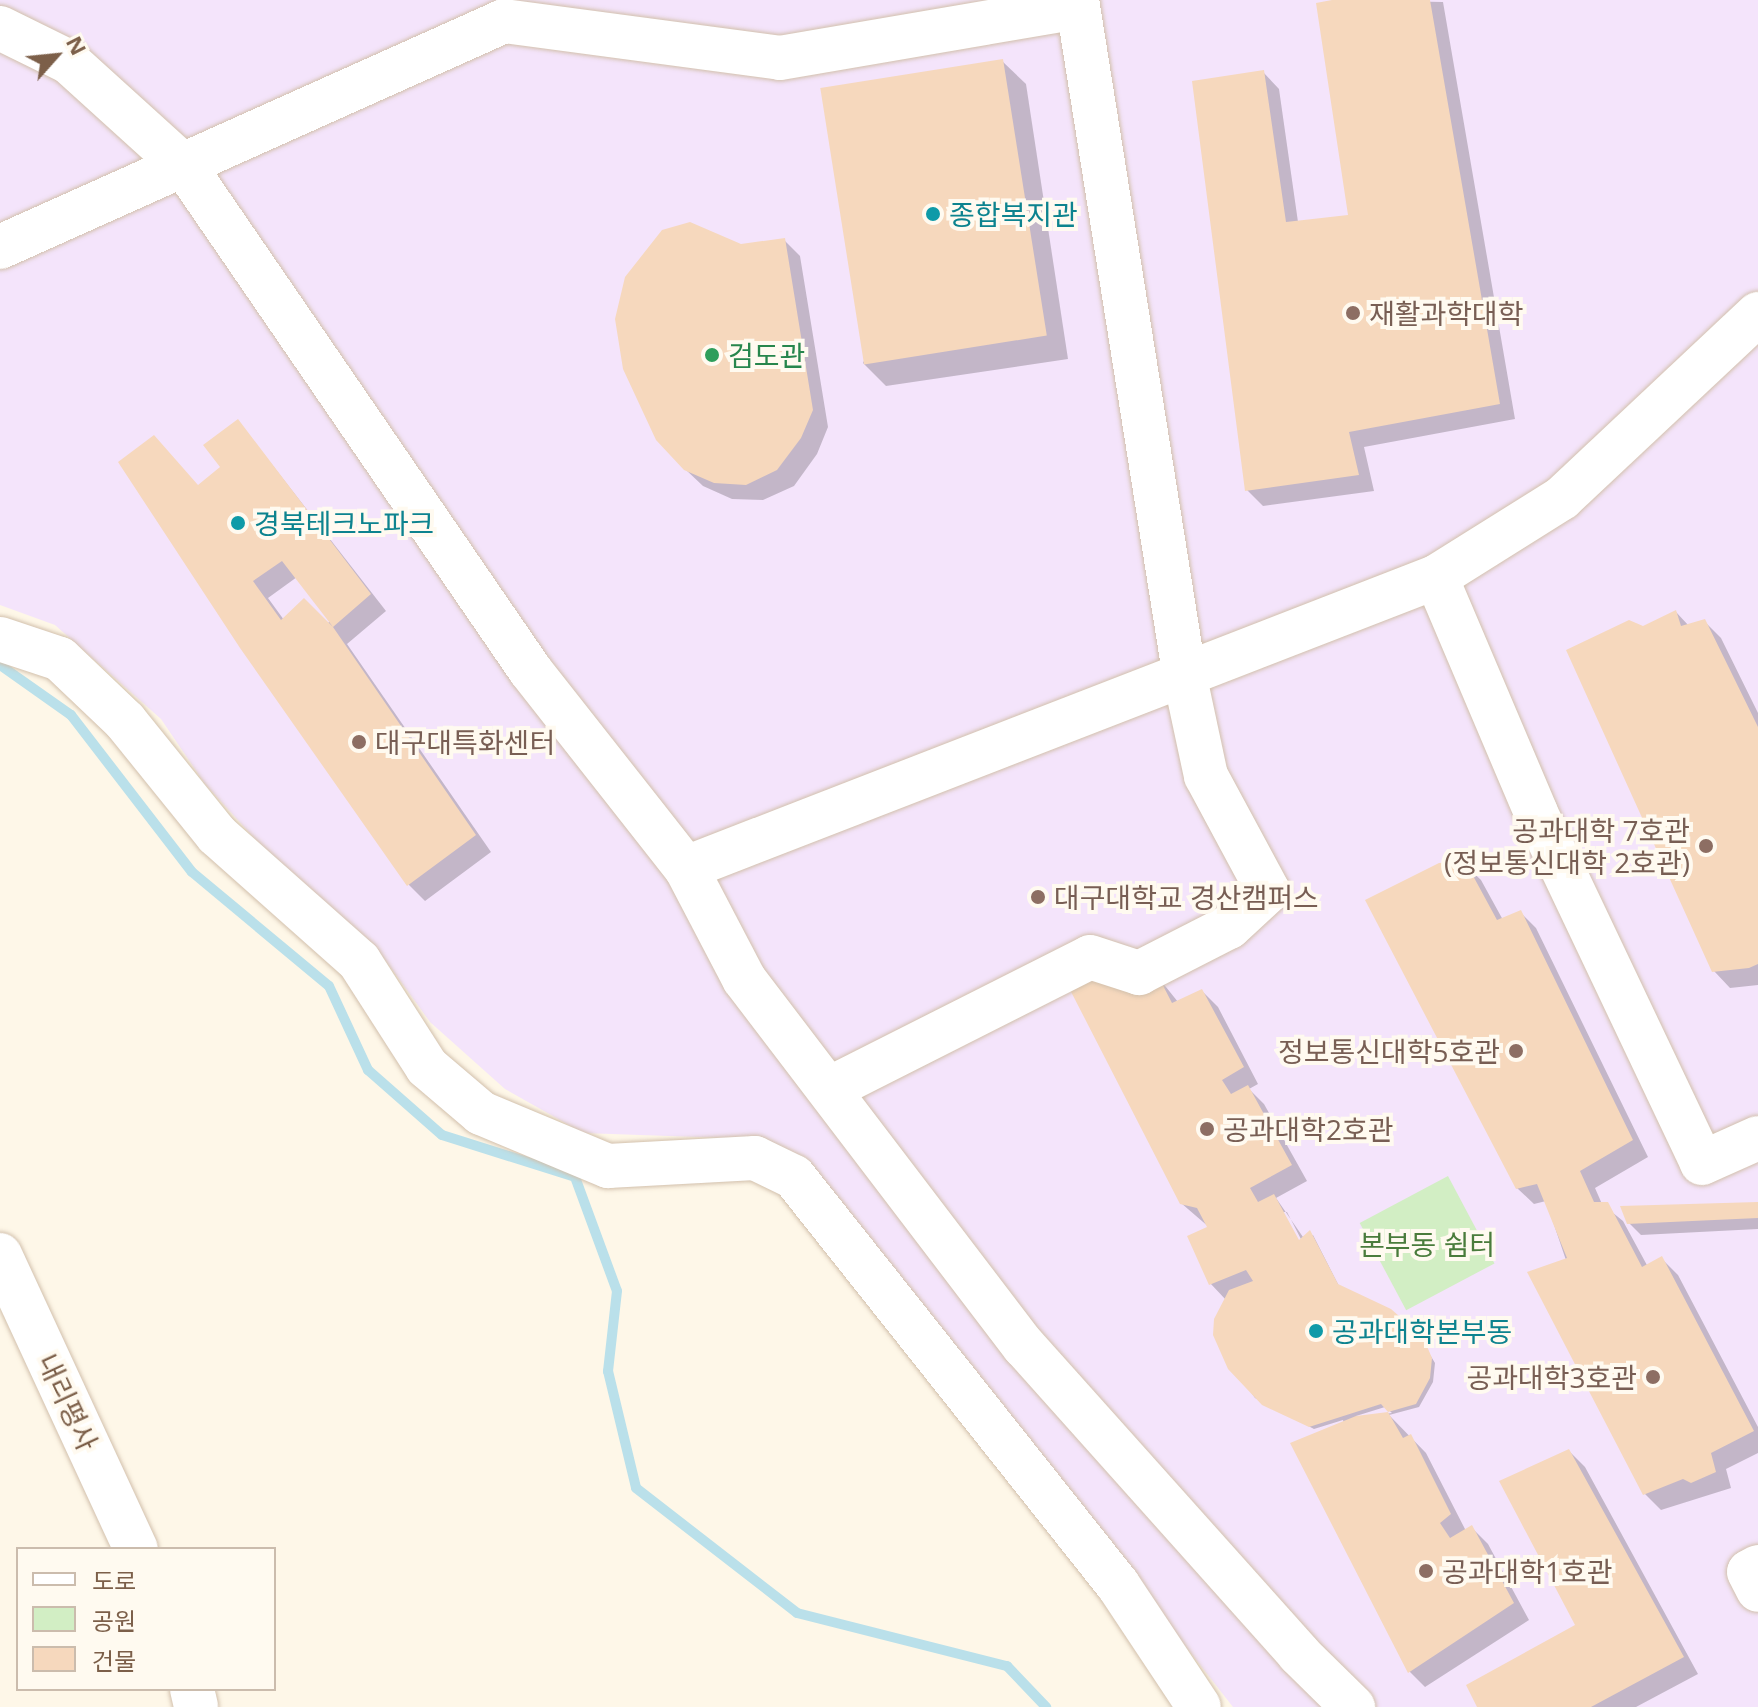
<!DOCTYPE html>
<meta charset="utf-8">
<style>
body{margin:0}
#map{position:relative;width:1758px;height:1707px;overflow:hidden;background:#fef7e8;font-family:"Open Sans","Noto Sans KR",sans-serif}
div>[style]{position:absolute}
.education>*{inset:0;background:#f4e4fb}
.green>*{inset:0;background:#d2eec4;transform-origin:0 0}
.shadow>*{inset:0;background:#0003}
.stream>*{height:10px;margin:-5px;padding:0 5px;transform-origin:5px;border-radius:5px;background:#bae0ea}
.building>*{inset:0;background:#f6d8bd;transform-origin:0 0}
.roads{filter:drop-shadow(0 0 2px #d2c0ac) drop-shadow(0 0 2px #d2c0ac)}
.minor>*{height:44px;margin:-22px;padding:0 22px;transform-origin:22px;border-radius:22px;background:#fff}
.dots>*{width:22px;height:22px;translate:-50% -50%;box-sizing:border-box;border:4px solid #fffaf0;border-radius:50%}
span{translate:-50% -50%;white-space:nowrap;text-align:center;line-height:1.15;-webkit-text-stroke:8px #fffaf0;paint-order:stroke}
.culture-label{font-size:28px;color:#0d838f}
.left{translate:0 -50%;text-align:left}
.education-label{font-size:28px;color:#785e54}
.right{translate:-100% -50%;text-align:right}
.leisure-label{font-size:28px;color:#27864d}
.park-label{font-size:28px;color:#4a7c3c}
.street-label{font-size:28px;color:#7c5f49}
.legend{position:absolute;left:16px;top:1547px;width:260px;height:144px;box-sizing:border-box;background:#fffaf0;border:2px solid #cbbcad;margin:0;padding:10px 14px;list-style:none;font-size:24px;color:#7c5f49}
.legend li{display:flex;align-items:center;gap:16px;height:40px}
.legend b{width:40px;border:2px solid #cbbcad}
.north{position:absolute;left:16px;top:16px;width:80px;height:80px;-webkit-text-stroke:6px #fffaf0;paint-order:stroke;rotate:63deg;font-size:22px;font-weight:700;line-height:32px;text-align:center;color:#7c5f49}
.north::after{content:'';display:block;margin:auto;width:28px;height:36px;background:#7c5f49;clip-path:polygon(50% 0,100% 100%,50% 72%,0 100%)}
</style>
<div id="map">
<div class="education">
<div style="clip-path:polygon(0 0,1758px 0,1758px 1707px,1233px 1707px,922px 1310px,755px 1139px,583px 1133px,505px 1089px,430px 1022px,380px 953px,257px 841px,205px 784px,161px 719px,55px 625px,0 605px)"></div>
</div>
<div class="green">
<div style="left:1448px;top:1176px;width:99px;height:100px;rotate:62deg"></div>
</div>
<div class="shadow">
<div style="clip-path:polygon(1344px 0,1443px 2px,1515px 419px,1364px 447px,1374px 491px,1263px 506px,1247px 490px,1263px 72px,1279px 89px,1298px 222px,1350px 217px)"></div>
<div style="clip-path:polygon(1002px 61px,1026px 84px,1068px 359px,886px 386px,863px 363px)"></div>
<div style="clip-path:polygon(663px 232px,740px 246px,784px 240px,800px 256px,828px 427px,817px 454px,794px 486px,763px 500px,732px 499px,703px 486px,685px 469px,627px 278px)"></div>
<div style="clip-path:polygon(evenodd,238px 421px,386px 611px,347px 644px,491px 852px,425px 901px,409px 885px,199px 487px,223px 468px,238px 421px,297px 577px,330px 621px,327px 624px,284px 620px,268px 598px,297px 577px)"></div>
<div style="clip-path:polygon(1676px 612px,1689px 626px,1705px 622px,1721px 638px,1758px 713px,1758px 985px,1730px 988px,1714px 971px,1643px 628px)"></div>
<div style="clip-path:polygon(1464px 864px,1481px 880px,1503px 920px,1520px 912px,1536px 928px,1648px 1157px,1595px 1188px,1602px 1204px,1623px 1221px,1648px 1267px,1662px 1259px,1678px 1275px,1758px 1427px,1758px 1453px,1726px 1469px,1731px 1488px,1661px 1510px,1645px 1494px,1546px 1201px,1534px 1204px,1517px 1188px)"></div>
<div style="clip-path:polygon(evenodd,1154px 972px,1178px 1002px,1202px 991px,1218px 1007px,1258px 1084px,1249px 1089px,1264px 1104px,1307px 1181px,1276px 1198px,1303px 1237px,1313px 1235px,1340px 1288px,1414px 1328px,1435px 1363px,1433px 1382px,1419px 1407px,1389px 1415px,1426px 1453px,1466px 1531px,1472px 1528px,1488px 1544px,1529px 1620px,1425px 1687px,1409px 1671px,1343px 1420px,1314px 1429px,1255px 1398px,1221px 1350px,1226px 1300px,1210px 1283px,1210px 1228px,1181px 1203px,1128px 985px,1154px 972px,1282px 1212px,1287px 1212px,1304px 1245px,1301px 1247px,1282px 1212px,1154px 972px,1385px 1407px,1392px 1413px,1357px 1418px,1356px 1416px,1385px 1407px)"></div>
<div style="clip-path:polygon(1758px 1204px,1758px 1229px,1641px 1235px,1629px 1223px)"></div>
<div style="clip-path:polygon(1569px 1451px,1585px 1467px,1698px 1674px,1636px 1707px,1479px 1707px,1578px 1626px)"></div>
</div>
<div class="stream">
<div style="left:0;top:665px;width:87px;rotate:35.2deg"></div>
<div style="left:71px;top:715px;width:198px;rotate:52.4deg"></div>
<div style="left:192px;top:872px;width:178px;rotate:39.8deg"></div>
<div style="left:329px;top:986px;width:93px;rotate:65.1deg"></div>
<div style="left:368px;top:1070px;width:98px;rotate:41.3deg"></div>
<div style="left:442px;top:1135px;width:139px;rotate:17.5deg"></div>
<div style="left:575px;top:1177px;width:121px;rotate:69.8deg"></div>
<div style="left:617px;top:1291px;width:81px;rotate:96.4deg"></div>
<div style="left:608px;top:1371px;width:120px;rotate:76.5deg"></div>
<div style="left:636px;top:1488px;width:204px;rotate:37.8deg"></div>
<div style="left:797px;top:1613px;width:217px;rotate:14.2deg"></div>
<div style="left:1007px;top:1666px;width:57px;rotate:46.4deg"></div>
</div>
<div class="building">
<div style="clip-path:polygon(1332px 0,1430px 0,1500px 404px,1349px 432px,1359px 475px,1245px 491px,1192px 81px,1264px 70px,1286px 222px,1348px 215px,1316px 3px)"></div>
<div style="left:1003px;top:59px;width:280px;height:185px;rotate:81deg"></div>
<div style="clip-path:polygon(690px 222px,741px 244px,785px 238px,813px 410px,801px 438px,777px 470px,746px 485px,714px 483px,684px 470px,656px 440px,623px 369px,615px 319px,625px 277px,662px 230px)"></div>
<div style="clip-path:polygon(238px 419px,371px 594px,333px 627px,282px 561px,253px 581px,281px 620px,304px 598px,333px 627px,476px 835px,407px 886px,240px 648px,118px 462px,154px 435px,198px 485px,220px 467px,203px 445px)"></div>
<div style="clip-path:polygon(1676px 610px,1681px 626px,1705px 619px,1758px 727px,1758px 964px,1749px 968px,1712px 972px,1566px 650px,1629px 620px,1643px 626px)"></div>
<div style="clip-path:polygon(1465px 861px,1497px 920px,1521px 910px,1633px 1140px,1580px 1171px,1594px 1202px,1608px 1202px,1642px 1267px,1662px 1256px,1754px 1431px,1711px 1453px,1716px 1472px,1691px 1483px,1683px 1479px,1643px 1495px,1527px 1272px,1567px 1258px,1537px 1184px,1516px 1189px,1365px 900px,1439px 863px)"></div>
<div style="clip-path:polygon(1155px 970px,1172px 1003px,1202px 989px,1244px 1067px,1222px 1080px,1231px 1094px,1248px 1085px,1292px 1165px,1250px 1188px,1258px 1202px,1274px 1194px,1299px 1240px,1310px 1230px,1338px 1284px,1391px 1309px,1423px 1337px,1432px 1358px,1430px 1378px,1416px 1404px,1388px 1412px,1381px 1404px,1309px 1427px,1262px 1405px,1228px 1369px,1213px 1335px,1214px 1319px,1229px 1290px,1253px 1281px,1246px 1270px,1209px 1285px,1187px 1236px,1207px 1227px,1197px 1208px,1180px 1204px,1065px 980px,1128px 983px)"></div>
<div style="clip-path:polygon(1758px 1202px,1758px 1218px,1627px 1224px,1620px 1206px)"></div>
<div style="clip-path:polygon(1388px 1412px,1403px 1438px,1411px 1434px,1451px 1514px,1440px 1523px,1450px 1538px,1472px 1525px,1514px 1603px,1408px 1673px,1290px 1443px,1356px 1416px)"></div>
<div style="clip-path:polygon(1569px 1449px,1684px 1657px,1591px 1707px,1477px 1707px,1466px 1685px,1575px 1625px,1499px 1481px)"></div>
</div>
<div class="roads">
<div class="minor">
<div style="left:0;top:28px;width:77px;rotate:26.2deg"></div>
<div style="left:69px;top:62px;width:156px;rotate:42.2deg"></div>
<div style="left:185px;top:167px;width:610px;rotate:55.55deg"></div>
<div style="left:530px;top:670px;width:252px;rotate:51.8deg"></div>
<div style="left:686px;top:868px;width:804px;rotate:-21.21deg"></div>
<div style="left:1436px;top:577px;width:149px;rotate:-32.1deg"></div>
<div style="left:1562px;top:498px;width:269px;rotate:-43.2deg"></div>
<div style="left:0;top:247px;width:552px;rotate:-24.15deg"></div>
<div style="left:504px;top:21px;width:278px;rotate:7.6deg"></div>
<div style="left:780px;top:58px;width:301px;rotate:-9.7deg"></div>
<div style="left:1436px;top:577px;width:256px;rotate:67deg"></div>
<div style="left:1536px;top:813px;width:387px;rotate:64.6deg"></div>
<div style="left:1702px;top:1163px;width:61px;rotate:-24.1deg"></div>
<div style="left:0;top:639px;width:63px;rotate:18.4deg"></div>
<div style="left:60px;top:659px;width:90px;rotate:43.6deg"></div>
<div style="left:125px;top:721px;width:146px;rotate:51.1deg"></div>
<div style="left:217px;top:835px;width:190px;rotate:41.6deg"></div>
<div style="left:359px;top:961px;width:126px;rotate:57.3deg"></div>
<div style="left:427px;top:1067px;width:71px;rotate:40.4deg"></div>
<div style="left:481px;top:1113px;width:138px;rotate:22.7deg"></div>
<div style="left:608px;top:1166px;width:147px;rotate:-3.1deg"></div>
<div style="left:755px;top:1158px;width:43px;rotate:26deg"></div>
<div style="left:794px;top:1177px;width:521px;rotate:51.55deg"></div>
<div style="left:1118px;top:1585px;width:146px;rotate:56.4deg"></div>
<div style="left:686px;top:868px;width:125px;rotate:62.4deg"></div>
<div style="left:744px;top:979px;width:462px;rotate:52.7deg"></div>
<div style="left:1024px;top:1346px;width:413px;rotate:48.2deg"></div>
<div style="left:1299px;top:1654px;width:76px;rotate:44.5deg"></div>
<div style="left:829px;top:1089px;width:292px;rotate:-26.8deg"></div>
<div style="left:1090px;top:957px;width:52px;rotate:18.1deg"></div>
<div style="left:1139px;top:973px;width:101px;rotate:-27.1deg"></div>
<div style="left:1229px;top:927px;width:53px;rotate:-42.7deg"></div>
<div style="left:1268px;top:891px;width:131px;rotate:-118.3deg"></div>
<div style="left:1206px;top:776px;width:100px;rotate:-102.1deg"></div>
<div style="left:1185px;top:678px;width:687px;rotate:-99.05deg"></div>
<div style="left:0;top:1255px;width:324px;rotate:65.2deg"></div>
<div style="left:1758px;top:1567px;width:10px;rotate:151deg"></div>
<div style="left:1749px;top:1572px;width:20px;rotate:63deg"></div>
<div style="left:192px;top:1689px;width:18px;rotate:77deg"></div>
</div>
</div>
<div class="dots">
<div style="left:933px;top:214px;background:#0f9aa8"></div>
<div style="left:1353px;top:313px;background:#8d6e63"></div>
<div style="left:712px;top:355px;background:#2e9e5b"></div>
<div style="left:238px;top:523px;background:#0f9aa8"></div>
<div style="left:359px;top:742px;background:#8d6e63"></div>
<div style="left:1706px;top:846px;background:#8d6e63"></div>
<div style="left:1038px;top:897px;background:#8d6e63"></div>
<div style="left:1516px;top:1051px;background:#8d6e63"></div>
<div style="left:1207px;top:1129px;background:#8d6e63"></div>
<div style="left:1316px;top:1331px;background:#0f9aa8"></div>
<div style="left:1653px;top:1377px;background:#8d6e63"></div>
<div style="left:1426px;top:1571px;background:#8d6e63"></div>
</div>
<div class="culture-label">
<span class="left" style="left:949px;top:214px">종합복지관</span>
<span class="left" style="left:254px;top:523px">경북테크노파크</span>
<span class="left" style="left:1332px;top:1331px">공과대학본부동</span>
</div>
<div class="education-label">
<span class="left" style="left:1369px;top:313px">재활과학대학</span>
<span class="left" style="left:375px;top:742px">대구대특화센터</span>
<span class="right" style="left:1690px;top:846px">공과대학 7호관<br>(정보통신대학 2호관)</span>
<span class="left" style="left:1054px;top:897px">대구대학교 경산캠퍼스</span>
<span class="right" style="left:1500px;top:1051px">정보통신대학5호관</span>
<span class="left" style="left:1223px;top:1129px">공과대학2호관</span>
<span class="right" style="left:1637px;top:1377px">공과대학3호관</span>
<span class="left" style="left:1442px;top:1571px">공과대학1호관</span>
</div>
<div class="leisure-label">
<span class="left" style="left:728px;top:355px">검도관</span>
</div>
<div class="park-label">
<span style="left:1427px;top:1244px">본부동 쉼터</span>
</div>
<div class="street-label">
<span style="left:68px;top:1402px;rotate:65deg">내리평사</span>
</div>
<ul class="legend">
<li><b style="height:10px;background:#fff"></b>도로</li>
<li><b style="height:22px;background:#d2eec4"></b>공원</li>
<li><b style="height:22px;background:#f6d8bd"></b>건물</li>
</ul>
<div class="north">N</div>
</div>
